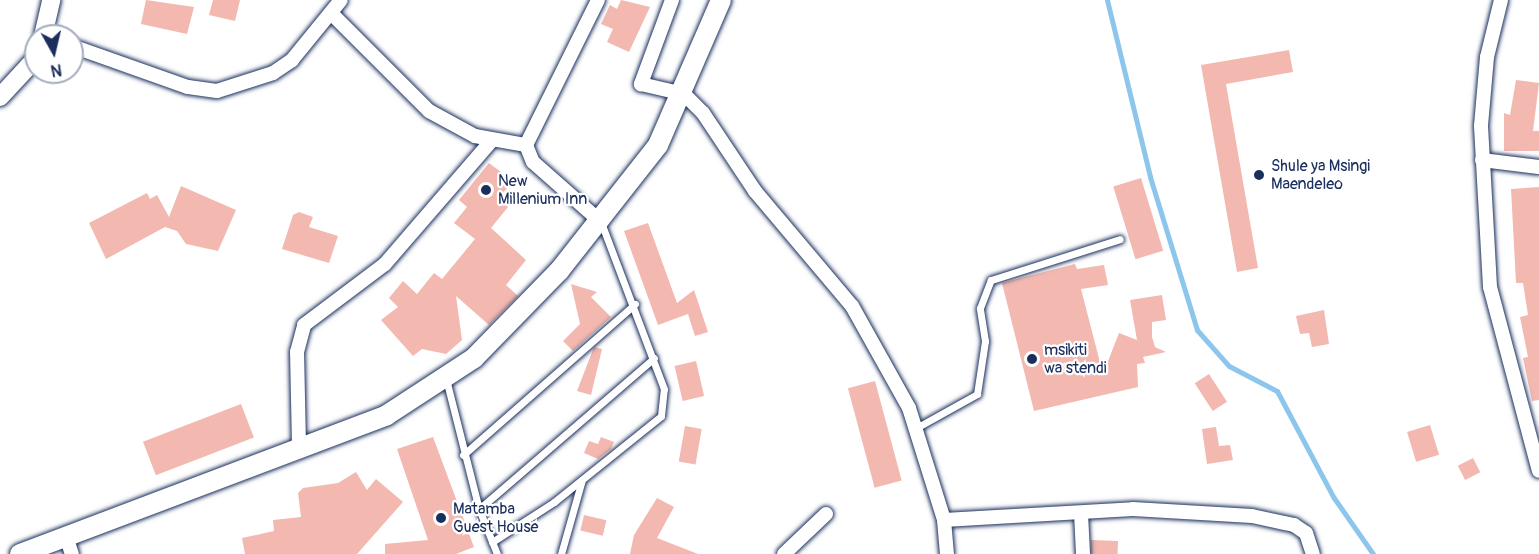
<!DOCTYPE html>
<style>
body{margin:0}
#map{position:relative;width:1539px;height:554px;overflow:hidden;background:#fff;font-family:Pangolin,sans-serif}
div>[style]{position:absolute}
.stream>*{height:5px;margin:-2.5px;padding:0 2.5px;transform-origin:2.5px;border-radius:2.5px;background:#8dc6ec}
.building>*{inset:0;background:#f3b8af;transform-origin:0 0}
.roads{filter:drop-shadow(0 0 2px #1b2f5e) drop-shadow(0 0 2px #1b2f5e)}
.service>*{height:7px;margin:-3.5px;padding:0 3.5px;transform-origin:3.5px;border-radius:3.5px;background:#fff}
.minor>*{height:14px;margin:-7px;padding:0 7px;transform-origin:7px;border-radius:7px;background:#fff}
.tertiary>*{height:18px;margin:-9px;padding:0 9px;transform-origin:9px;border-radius:9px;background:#fff}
.secondary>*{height:20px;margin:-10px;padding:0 10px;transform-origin:10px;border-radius:10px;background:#fff}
.dots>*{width:16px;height:16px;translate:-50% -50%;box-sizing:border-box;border:3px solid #fff;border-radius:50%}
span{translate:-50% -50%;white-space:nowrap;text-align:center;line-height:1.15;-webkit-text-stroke:4.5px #fff;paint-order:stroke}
.poi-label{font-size:16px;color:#1b2f5e}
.left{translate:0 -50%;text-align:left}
.north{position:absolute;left:24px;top:24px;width:60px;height:60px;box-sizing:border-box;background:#fff;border:2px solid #a4acbf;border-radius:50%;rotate:172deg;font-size:16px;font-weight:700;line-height:24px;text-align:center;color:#1b2f5e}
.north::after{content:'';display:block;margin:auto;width:21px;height:27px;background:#1b2f5e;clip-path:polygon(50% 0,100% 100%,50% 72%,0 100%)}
</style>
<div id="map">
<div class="stream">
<div style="left:1107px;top:0;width:182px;rotate:76.3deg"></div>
<div style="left:1150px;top:177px;width:160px;rotate:72.9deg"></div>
<div style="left:1197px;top:330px;width:48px;rotate:48.4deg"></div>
<div style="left:1229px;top:366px;width:54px;rotate:27.5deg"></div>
<div style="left:1277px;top:391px;width:121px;rotate:62deg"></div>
<div style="left:1334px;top:498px;width:68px;rotate:55.1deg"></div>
</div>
<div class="building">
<div style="clip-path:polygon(146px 0,194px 7px,187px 34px,141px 24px)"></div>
<div style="clip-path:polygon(213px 0,240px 0,235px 21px,209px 15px)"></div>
<div style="clip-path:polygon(621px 0,650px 7px,629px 52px,607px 42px,613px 29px,601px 24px,610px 5px,617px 9px)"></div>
<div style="clip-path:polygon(1289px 50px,1293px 72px,1226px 84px,1258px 268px,1237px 272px,1201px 65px)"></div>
<div style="clip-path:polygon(1516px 80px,1539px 83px,1533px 131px,1539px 131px,1539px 151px,1504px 151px,1504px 113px,1510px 115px)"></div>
<div style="clip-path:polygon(489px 163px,513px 181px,498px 199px,508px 207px,491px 228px,526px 260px,506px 285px,518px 296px,489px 325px,456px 296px,462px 340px,446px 354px,422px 349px,413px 356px,381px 320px,398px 307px,389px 298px,403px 281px,417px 294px,434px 273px,442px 279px,475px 239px,454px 223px,467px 207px,459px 200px)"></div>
<div style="left:1141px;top:178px;width:76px;height:29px;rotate:73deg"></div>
<div style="clip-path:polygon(181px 186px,236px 210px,218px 251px,186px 244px,177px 231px,165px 227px,106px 259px,89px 223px,147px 193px,150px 199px,157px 195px,169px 217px)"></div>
<div style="clip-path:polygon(1539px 187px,1539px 400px,1532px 401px,1523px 358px,1528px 357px,1520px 317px,1528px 315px,1523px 283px,1516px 283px,1511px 189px)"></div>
<div style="clip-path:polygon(299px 212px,313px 217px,309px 227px,338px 236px,329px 263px,282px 249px,293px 215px)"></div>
<div style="clip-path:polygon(648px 223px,677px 303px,694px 290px,708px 332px,695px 336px,688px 314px,658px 325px,624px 231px)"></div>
<div style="clip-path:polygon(1075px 264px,1077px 269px,1104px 265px,1108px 285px,1081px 289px,1103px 374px,1119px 333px,1137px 340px,1130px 300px,1162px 295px,1166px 320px,1152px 322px,1152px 337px,1155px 347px,1166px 352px,1143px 357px,1145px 363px,1137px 364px,1138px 387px,1034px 411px,1002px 283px)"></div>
<div style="clip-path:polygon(571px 284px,597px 292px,591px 297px,611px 317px,573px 351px,563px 341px,580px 324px)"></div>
<div style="clip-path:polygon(1324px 310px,1329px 344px,1312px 347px,1309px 333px,1300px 334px,1296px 316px)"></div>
<div style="clip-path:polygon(594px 347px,602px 349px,591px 395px,577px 391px)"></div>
<div style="left:696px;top:361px;width:36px;height:22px;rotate:77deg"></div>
<div style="left:1209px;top:374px;width:33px;height:17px;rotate:57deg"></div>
<div style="left:875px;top:381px;width:103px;height:28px;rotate:75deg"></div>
<div style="left:241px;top:404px;width:36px;height:105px;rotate:69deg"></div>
<div style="left:1430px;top:425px;width:31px;height:24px;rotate:73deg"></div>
<div style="left:685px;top:426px;width:17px;height:36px;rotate:10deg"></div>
<div style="clip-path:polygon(1216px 427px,1219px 446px,1230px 445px,1233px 460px,1207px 464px,1202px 429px)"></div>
<div style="clip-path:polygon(433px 437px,474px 547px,456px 554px,385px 554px,385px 544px,428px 540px,397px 449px)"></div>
<div style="clip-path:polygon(601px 437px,614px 442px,611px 449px,598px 459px,584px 453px,589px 441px,598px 444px)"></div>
<div style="left:1473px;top:458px;width:16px;height:17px;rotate:63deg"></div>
<div style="clip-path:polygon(356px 472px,367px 490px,376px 479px,403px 502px,357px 554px,245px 554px,242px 538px,274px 531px,273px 520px,301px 517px,298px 493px,303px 488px,338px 483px)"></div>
<div style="clip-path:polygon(657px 498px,674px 507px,657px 538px,698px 554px,630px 554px,634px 535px)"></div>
<div style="left:584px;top:515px;width:23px;height:16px;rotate:13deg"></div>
<div style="left:1091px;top:540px;width:27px;height:14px;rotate:2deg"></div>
</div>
<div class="roads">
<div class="service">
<div style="left:446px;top:379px;width:134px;rotate:75.8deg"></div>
<div style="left:479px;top:509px;width:48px;rotate:68.2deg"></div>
<div style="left:916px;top:428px;width:70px;rotate:-29.1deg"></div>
<div style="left:977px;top:394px;width:54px;rotate:-81.4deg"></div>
<div style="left:985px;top:341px;width:33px;rotate:-99deg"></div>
<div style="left:980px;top:308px;width:30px;rotate:-69deg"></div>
<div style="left:991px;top:280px;width:135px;rotate:-17.6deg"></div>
<div style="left:463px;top:455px;width:229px;rotate:-41.3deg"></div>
<div style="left:479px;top:509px;width:231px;rotate:-40.8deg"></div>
<div style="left:492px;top:542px;width:74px;rotate:-32.8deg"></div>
<div style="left:554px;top:502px;width:137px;rotate:-38.8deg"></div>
<div style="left:661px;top:416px;width:27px;rotate:-84deg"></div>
<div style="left:664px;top:389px;width:178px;rotate:-110.7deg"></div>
<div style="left:561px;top:554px;width:77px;rotate:-74.2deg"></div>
</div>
<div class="minor">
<div style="left:598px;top:0;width:162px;rotate:116.4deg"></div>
<div style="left:526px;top:145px;width:18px;rotate:68deg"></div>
<div style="left:533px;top:162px;width:91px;rotate:41.4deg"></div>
<div style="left:672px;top:0;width:90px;rotate:110.3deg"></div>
<div style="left:641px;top:84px;width:44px;rotate:13.1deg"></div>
<div style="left:684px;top:94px;width:27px;rotate:45deg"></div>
<div style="left:703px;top:113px;width:94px;rotate:56.3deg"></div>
<div style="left:755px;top:191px;width:150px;rotate:49.9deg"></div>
<div style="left:852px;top:306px;width:117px;rotate:60.8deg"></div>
<div style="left:909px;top:408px;width:117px;rotate:72.6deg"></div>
<div style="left:944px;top:520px;width:34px;rotate:85deg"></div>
<div style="left:1501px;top:0;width:59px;rotate:103.8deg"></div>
<div style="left:1487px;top:57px;width:69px;rotate:95deg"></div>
<div style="left:1481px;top:126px;width:161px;rotate:86.8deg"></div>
<div style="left:1490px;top:287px;width:190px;rotate:75.1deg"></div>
<div style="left:332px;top:14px;width:137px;rotate:45deg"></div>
<div style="left:429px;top:111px;width:52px;rotate:28.5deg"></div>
<div style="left:475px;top:136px;width:52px;rotate:10deg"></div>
<div style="left:72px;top:46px;width:123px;rotate:19.5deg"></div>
<div style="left:188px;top:87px;width:29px;rotate:8deg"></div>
<div style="left:217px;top:91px;width:59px;rotate:-17.8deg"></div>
<div style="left:273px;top:73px;width:23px;rotate:-34deg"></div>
<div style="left:292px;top:60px;width:77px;rotate:-50.8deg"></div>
<div style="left:1482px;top:160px;width:57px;rotate:7deg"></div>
<div style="left:299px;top:446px;width:94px;rotate:-91.2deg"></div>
<div style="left:297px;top:352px;width:28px;rotate:-75deg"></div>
<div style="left:304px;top:325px;width:101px;rotate:-37deg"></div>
<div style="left:385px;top:264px;width:162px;rotate:-49.2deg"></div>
<div style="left:1081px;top:513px;width:41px;rotate:87.2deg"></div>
<div style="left:944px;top:520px;width:189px;rotate:-3.3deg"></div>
<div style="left:1133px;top:509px;width:119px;rotate:3.4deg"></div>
<div style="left:1252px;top:516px;width:43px;rotate:12.1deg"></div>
<div style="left:1294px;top:525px;width:14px;rotate:34deg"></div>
<div style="left:1306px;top:533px;width:22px;rotate:72deg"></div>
<div style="left:66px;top:536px;width:19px;rotate:72deg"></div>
<div style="left:784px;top:554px;width:58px;rotate:-43.6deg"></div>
</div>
<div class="tertiary">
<div style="left:43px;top:36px;width:37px;rotate:-77deg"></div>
<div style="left:0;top:97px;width:53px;rotate:-47.3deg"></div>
</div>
<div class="secondary">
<div style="left:20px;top:554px;width:392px;rotate:-20.7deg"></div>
<div style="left:387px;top:415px;width:104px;rotate:-33.2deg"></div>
<div style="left:474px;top:358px;width:122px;rotate:-45.7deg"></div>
<div style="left:559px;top:271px;width:160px;rotate:-51.8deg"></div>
<div style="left:658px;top:145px;width:158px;rotate:-66.5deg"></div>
</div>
</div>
<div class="dots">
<div style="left:1259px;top:175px;background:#1b2f5e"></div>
<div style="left:486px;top:190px;background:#1b2f5e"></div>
<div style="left:1032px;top:359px;background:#1b2f5e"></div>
<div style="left:441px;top:518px;background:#1b2f5e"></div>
</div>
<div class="poi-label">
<span class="left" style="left:1271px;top:175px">Shule ya Msingi<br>Maendeleo</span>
<span class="left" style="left:498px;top:190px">New<br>Millenium Inn</span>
<span class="left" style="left:1044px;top:359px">msikiti<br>wa stendi</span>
<span class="left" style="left:453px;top:518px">Matamba<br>Guest House</span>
</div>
<div class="north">N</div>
</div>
